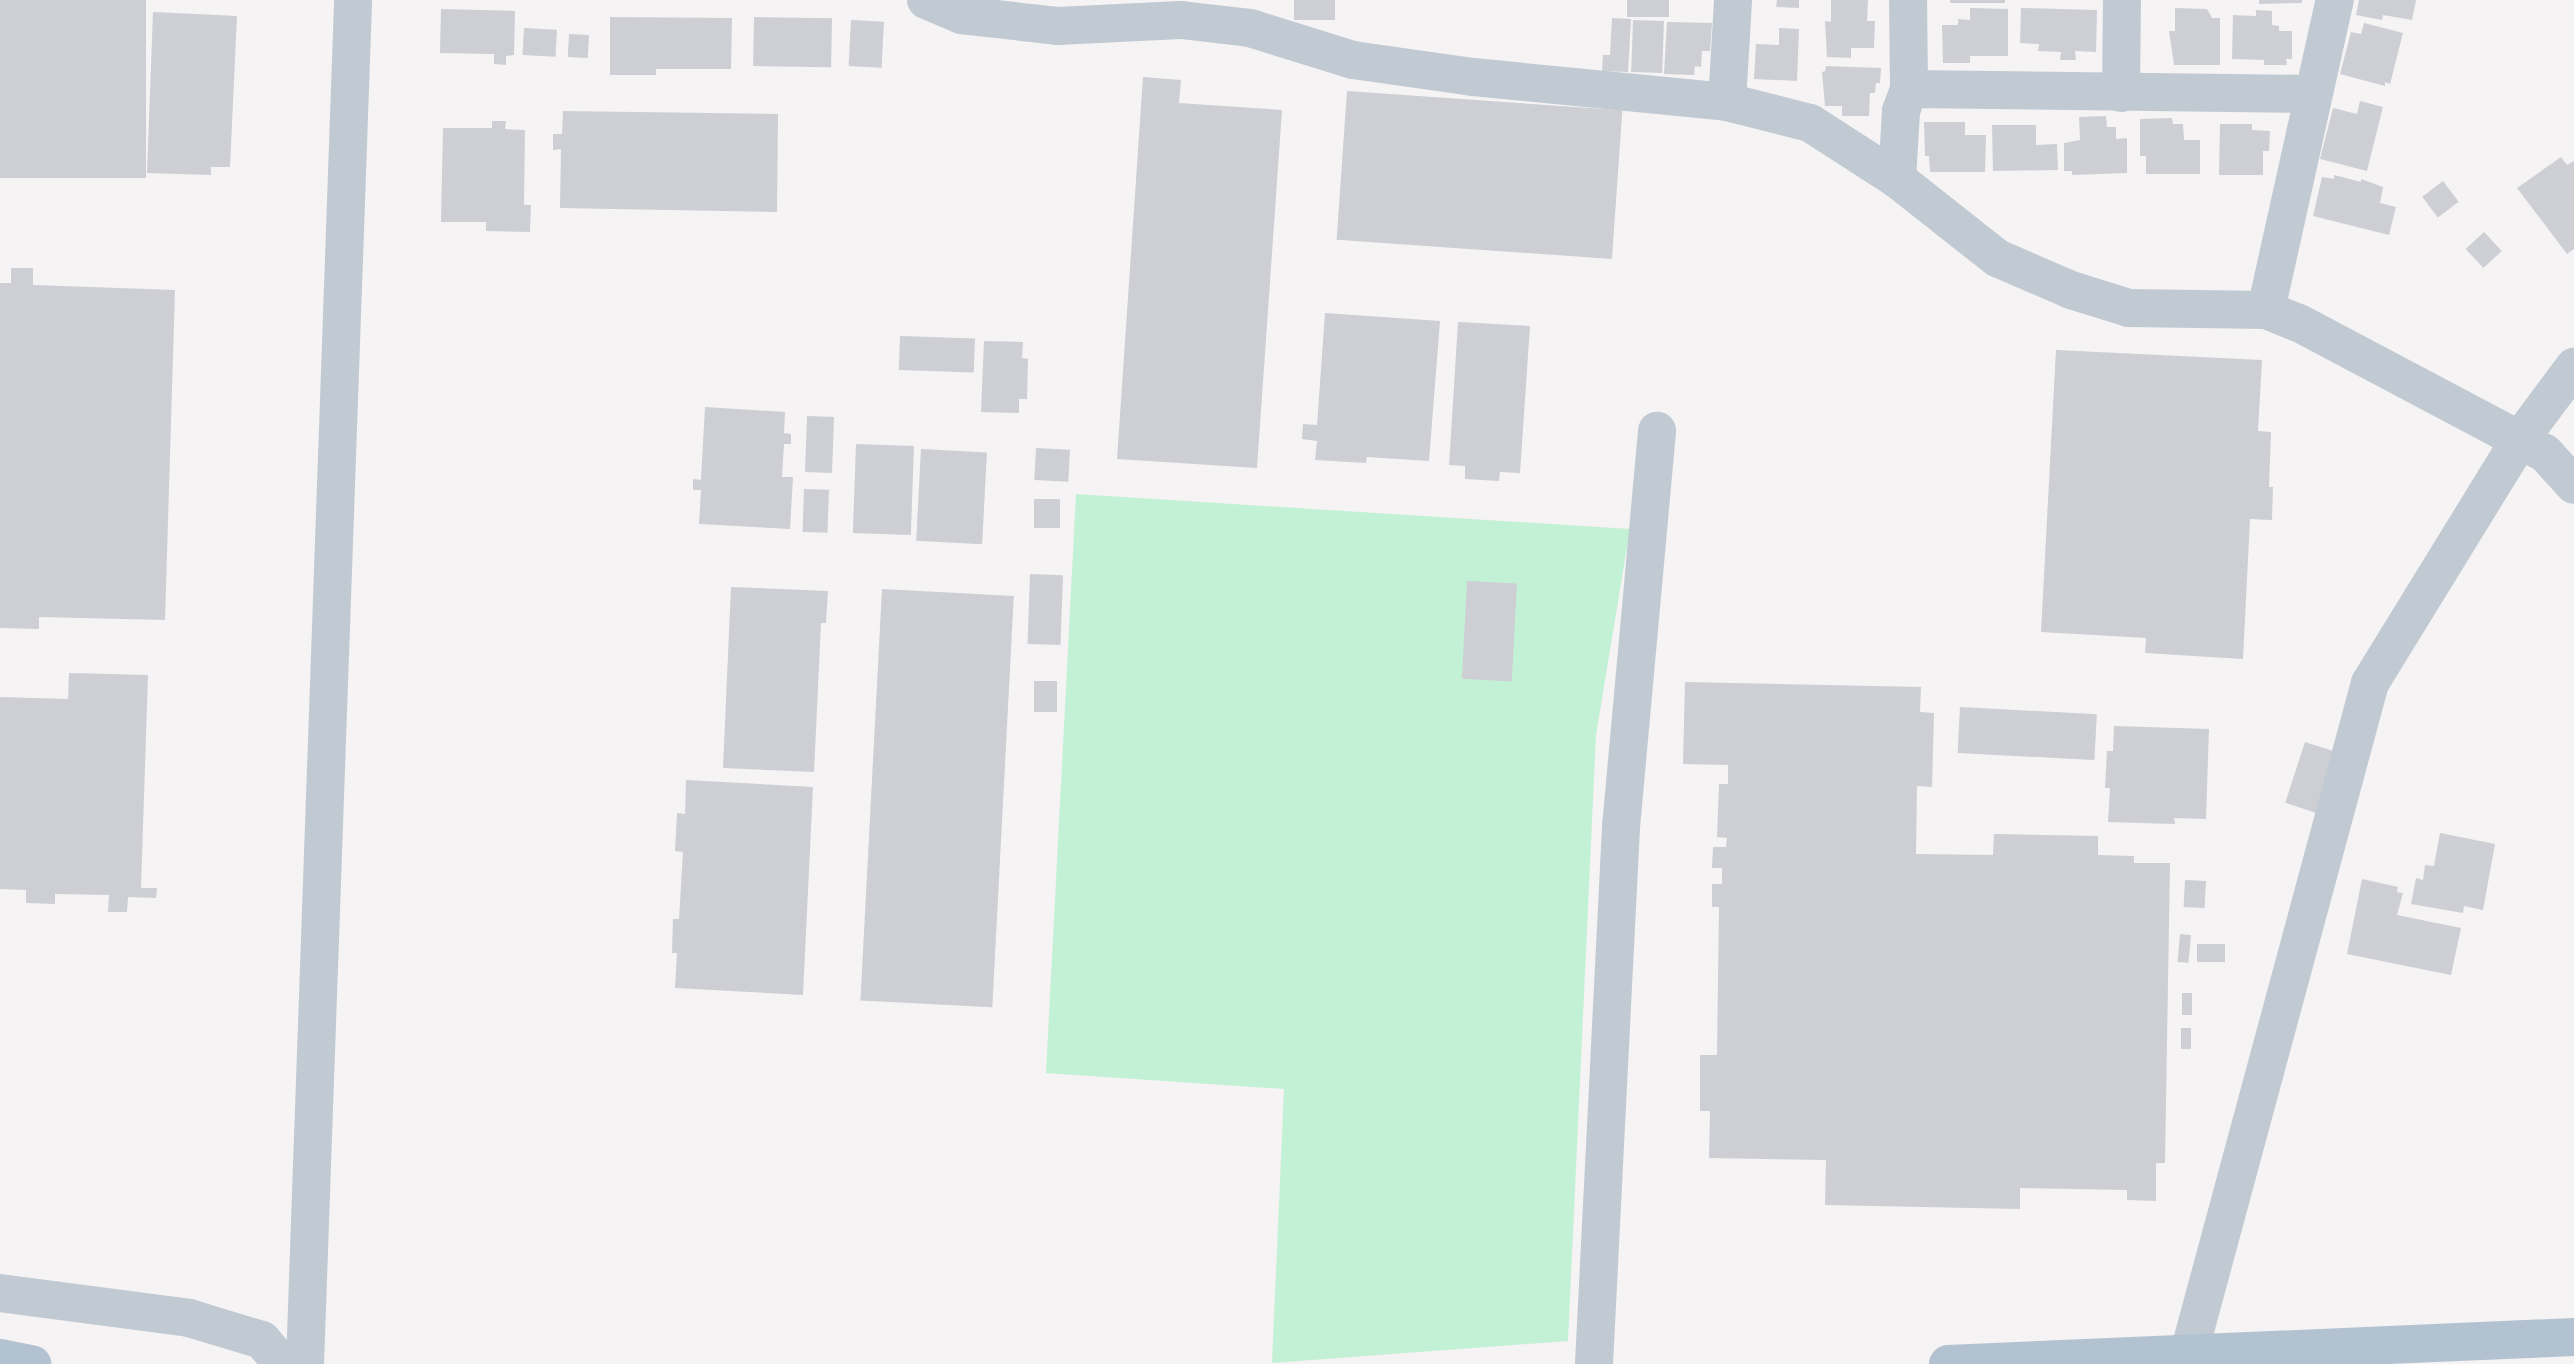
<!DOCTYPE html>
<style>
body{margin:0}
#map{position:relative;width:2574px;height:1364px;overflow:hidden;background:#f5f3f3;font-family:"Fira Sans Condensed",sans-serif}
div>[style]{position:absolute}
.green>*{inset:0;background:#c3f1d5}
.building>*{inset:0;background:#cdcfd5;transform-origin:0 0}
.minor>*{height:38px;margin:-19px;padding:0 19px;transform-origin:19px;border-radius:19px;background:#c1cad2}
.major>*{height:38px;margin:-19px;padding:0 19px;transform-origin:19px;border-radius:19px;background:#b3c2d1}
span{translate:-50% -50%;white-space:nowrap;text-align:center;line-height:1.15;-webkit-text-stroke:7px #fff;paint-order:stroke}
</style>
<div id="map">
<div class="green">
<div style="clip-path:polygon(1076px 494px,1630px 529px,1596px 735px,1568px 1341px,1272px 1363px,1284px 1089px,1046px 1073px)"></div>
</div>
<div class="building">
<div style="left:0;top:0;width:146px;height:178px"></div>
<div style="left:1294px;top:0;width:41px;height:20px"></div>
<div style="left:1627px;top:0;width:42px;height:17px"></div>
<div style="clip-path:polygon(1777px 0,1799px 0,1799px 8px,1776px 7px)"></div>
<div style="clip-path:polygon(1831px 0,1868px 0,1867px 21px,1875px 21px,1874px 48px,1851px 48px,1851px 58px,1827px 57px,1825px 21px,1831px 22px)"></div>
<div style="left:1950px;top:0;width:55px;height:3px"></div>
<div style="clip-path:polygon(2259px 0,2302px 0,2302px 3px,2259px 4px)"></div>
<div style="clip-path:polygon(2359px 0,2416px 0,2412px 20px,2383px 15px,2382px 20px,2356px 15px)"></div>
<div style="clip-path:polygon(1970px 8px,2008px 9px,2008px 56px,1970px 56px,1970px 63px,1943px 63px,1942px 25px,1958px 25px,1958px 19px,1970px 20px)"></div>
<div style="clip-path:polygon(2021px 8px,2097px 10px,2096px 52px,2075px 51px,2076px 60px,2060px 60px,2061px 52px,2038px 51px,2039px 44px,2020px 43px)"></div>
<div style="clip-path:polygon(2175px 8px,2207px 9px,2212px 18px,2220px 18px,2220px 65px,2174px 65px,2169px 31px,2175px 31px)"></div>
<div style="clip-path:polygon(441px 9px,515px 11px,514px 55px,506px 56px,506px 65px,494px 64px,494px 54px,440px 53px)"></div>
<div style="clip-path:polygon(2256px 10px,2272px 11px,2272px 25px,2279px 26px,2279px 31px,2292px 31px,2292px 59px,2286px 59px,2287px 65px,2264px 65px,2264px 60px,2232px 59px,2233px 15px,2256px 16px)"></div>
<div style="clip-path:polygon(153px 12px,237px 16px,230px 167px,211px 167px,211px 175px,147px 173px)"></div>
<div style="clip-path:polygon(610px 17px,732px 18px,731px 69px,656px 69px,656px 75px,610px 75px)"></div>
<div style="left:754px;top:17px;width:78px;height:49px;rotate:1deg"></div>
<div style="clip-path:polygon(1612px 18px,1631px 19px,1628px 72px,1602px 71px,1603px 55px,1610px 55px)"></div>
<div style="left:851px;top:20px;width:33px;height:46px;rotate:3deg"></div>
<div style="left:1633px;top:20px;width:31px;height:52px;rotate:2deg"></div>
<div style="clip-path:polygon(1667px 22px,1712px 23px,1710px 51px,1702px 51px,1701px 67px,1695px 66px,1694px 75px,1664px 74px)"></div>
<div style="clip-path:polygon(2364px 23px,2403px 33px,2390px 84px,2385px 82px,2385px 86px,2340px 74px,2351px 32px,2361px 34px)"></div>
<div style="left:524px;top:28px;width:33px;height:27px;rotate:3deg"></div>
<div style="clip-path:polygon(1779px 28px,1799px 29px,1797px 81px,1754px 79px,1756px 44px,1779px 45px)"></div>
<div style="left:569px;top:34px;width:20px;height:23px;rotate:3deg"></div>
<div style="clip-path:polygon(1826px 66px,1881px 68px,1880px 83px,1876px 83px,1875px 93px,1870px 93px,1869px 116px,1842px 116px,1842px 106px,1825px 106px,1822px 72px,1825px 71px)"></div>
<div style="clip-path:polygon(1143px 77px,1181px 80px,1179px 103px,1282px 110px,1257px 468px,1117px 459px)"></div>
<div style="left:1347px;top:91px;width:276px;height:149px;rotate:4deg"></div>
<div style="clip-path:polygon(2360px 101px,2383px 107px,2367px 171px,2320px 159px,2333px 108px,2357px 114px)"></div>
<div style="clip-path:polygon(563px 111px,778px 114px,777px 212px,560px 208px,561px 149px,553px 150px,553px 134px,562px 134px)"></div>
<div style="clip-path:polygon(2106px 116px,2107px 127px,2116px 127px,2116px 139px,2127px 138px,2127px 173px,2072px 175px,2072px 171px,2064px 171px,2064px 143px,2080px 140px,2079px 117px)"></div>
<div style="clip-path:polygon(2172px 118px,2173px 124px,2183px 124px,2184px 140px,2200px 140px,2200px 174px,2146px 174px,2146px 156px,2140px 156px,2140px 119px)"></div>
<div style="clip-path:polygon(492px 121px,506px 121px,505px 129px,525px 130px,524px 205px,531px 205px,530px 232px,486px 231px,486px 222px,441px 222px,443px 128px,492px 128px)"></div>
<div style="clip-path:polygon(1924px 122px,1965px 122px,1965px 135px,1986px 135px,1985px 172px,1930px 172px,1929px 156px,1925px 156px)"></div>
<div style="clip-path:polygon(2220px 124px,2252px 124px,2252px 130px,2270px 131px,2269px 151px,2263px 151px,2263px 175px,2219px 175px)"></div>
<div style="clip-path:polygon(1992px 125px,2036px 125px,2036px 145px,2057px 144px,2058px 170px,1993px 171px)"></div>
<div style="clip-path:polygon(2561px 157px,2567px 165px,2574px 161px,2574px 249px,2567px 254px,2517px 188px)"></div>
<div style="clip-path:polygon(2334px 175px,2361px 182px,2361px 179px,2383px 187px,2380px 203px,2396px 207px,2389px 235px,2313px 216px,2322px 177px,2334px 179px)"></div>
<div style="left:2443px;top:181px;width:26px;height:26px;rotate:53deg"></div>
<div style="left:2484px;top:232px;width:26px;height:25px;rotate:47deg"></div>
<div style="clip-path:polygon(11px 268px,33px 268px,33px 285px,175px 290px,165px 620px,39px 617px,39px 629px,0 628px,0 283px,11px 283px)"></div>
<div style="clip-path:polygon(1325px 313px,1440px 321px,1429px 461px,1367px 457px,1366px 463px,1315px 460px,1317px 441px,1302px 439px,1303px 424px,1317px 425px)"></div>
<div style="clip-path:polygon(1458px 322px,1530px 326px,1520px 473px,1500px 472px,1499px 481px,1465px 479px,1465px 466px,1449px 465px)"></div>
<div style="left:900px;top:336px;width:75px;height:34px;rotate:2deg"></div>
<div style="clip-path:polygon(984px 341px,1023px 342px,1022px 358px,1028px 359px,1027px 399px,1019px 399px,1019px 413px,981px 412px)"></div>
<div style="clip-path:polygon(2056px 350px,2262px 360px,2258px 431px,2271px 432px,2269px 487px,2273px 487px,2272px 520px,2250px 519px,2243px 659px,2145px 653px,2146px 638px,2041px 632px)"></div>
<div style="clip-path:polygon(705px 407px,785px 412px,784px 433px,791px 434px,791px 444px,784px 444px,782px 477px,793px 477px,790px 529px,699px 524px,701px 490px,693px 490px,693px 479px,701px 480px)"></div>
<div style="left:807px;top:416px;width:27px;height:56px;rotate:2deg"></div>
<div style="left:856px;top:444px;width:58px;height:89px;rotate:2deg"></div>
<div style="left:1036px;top:448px;width:34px;height:32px;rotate:3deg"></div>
<div style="left:921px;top:449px;width:66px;height:92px;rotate:3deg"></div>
<div style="left:804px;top:489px;width:25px;height:43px;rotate:2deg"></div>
<div style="left:1034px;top:499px;width:26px;height:29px"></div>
<div style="left:1030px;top:574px;width:33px;height:70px;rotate:2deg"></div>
<div style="left:1467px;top:581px;width:50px;height:98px;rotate:3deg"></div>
<div style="clip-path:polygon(731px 587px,828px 591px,826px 623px,821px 623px,814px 772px,723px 768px)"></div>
<div style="left:882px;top:589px;width:132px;height:412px;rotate:3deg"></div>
<div style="clip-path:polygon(69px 673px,148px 675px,141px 888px,157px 888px,156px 898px,128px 897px,127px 912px,108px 912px,109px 895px,55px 894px,55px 904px,26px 903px,26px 890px,0 889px,0 697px,68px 699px)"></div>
<div style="left:1034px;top:681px;width:23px;height:31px"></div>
<div style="clip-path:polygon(1685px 682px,1921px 687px,1920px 712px,1934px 713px,1932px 787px,1917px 786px,1916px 854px,1993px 855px,1994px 834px,2098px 836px,2098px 855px,2134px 856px,2134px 863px,2170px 863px,2165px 1163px,2156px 1163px,2156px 1201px,2127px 1200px,2127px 1190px,2020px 1188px,2020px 1209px,1825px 1205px,1826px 1160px,1709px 1158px,1710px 1111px,1700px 1111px,1700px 1055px,1717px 1055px,1719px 907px,1712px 907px,1712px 884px,1722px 884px,1722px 868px,1712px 868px,1713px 847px,1726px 847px,1727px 838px,1717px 837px,1719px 784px,1728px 784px,1728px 765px,1683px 764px)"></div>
<div style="left:1960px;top:707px;width:137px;height:46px;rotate:3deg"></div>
<div style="clip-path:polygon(2114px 726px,2209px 729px,2206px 819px,2174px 818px,2175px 824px,2108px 822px,2110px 788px,2105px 788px,2107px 751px,2113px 751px)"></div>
<div style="left:2305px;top:742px;width:36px;height:64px;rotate:18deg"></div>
<div style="clip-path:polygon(686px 780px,813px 787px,803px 995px,675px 988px,677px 953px,672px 953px,673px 919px,679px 919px,683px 852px,675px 851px,677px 813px,685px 814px)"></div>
<div style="clip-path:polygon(2440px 833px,2495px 844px,2483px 910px,2464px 906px,2463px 913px,2411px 904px,2416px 878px,2423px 880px,2425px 865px,2434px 866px)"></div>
<div style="clip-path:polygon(2362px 879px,2398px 887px,2397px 892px,2403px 893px,2397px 915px,2461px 928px,2451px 975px,2347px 954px)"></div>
<div style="left:2185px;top:880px;width:21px;height:27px;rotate:3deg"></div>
<div style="left:2180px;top:934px;width:11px;height:28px;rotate:5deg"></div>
<div style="left:2197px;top:944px;width:28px;height:18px"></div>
<div style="left:2182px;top:993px;width:10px;height:22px"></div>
<div style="left:2181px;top:1028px;width:10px;height:21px"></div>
</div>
<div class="minor">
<div style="left:926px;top:0;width:38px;rotate:23deg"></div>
<div style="left:961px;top:15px;width:97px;rotate:6.5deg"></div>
<div style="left:1057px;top:26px;width:124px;rotate:-2.8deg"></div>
<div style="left:1181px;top:20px;width:69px;rotate:6.6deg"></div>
<div style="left:1250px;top:28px;width:108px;rotate:17.3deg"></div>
<div style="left:1353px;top:60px;width:121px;rotate:8.1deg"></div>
<div style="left:1473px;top:77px;width:255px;rotate:5.6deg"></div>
<div style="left:1727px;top:102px;width:86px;rotate:14.2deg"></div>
<div style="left:1810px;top:123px;width:103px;rotate:32.8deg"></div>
<div style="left:1897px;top:179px;width:127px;rotate:38.3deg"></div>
<div style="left:1997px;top:258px;width:81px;rotate:23.4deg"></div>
<div style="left:2071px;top:290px;width:61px;rotate:17.2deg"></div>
<div style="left:2129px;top:308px;width:137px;rotate:0.8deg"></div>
<div style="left:2266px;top:310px;width:35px;rotate:22deg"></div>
<div style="left:2299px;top:323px;width:278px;rotate:27.9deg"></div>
<div style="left:2545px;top:453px;width:43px;rotate:47.8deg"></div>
<div style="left:1909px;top:89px;width:403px;rotate:0.7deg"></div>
<div style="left:2121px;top:93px;width:93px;rotate:-89.4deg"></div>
<div style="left:1727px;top:102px;width:102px;rotate:-86.6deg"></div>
<div style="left:1897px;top:179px;width:68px;rotate:-86.6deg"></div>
<div style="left:1901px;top:111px;width:23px;rotate:-70deg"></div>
<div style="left:1909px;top:89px;width:89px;rotate:-90.6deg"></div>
<div style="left:2266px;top:310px;width:318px;rotate:-77.5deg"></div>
<div style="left:0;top:1293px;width:191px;rotate:7.5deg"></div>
<div style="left:189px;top:1318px;width:76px;rotate:16.8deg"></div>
<div style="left:262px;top:1340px;width:31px;rotate:50deg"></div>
<div style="left:305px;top:1364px;width:1365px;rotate:-87.98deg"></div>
<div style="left:1594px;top:1364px;width:538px;rotate:-87.12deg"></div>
<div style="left:1621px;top:827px;width:398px;rotate:-84.8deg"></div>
<div style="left:2186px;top:1364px;width:705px;rotate:-74.88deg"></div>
<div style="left:2370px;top:683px;width:283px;rotate:-58.4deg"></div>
<div style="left:2518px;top:442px;width:94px;rotate:-53.3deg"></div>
</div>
<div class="major">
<div style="left:0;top:1358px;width:33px;rotate:11deg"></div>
<div style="left:1948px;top:1364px;width:627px;rotate:-2.47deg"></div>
</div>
</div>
